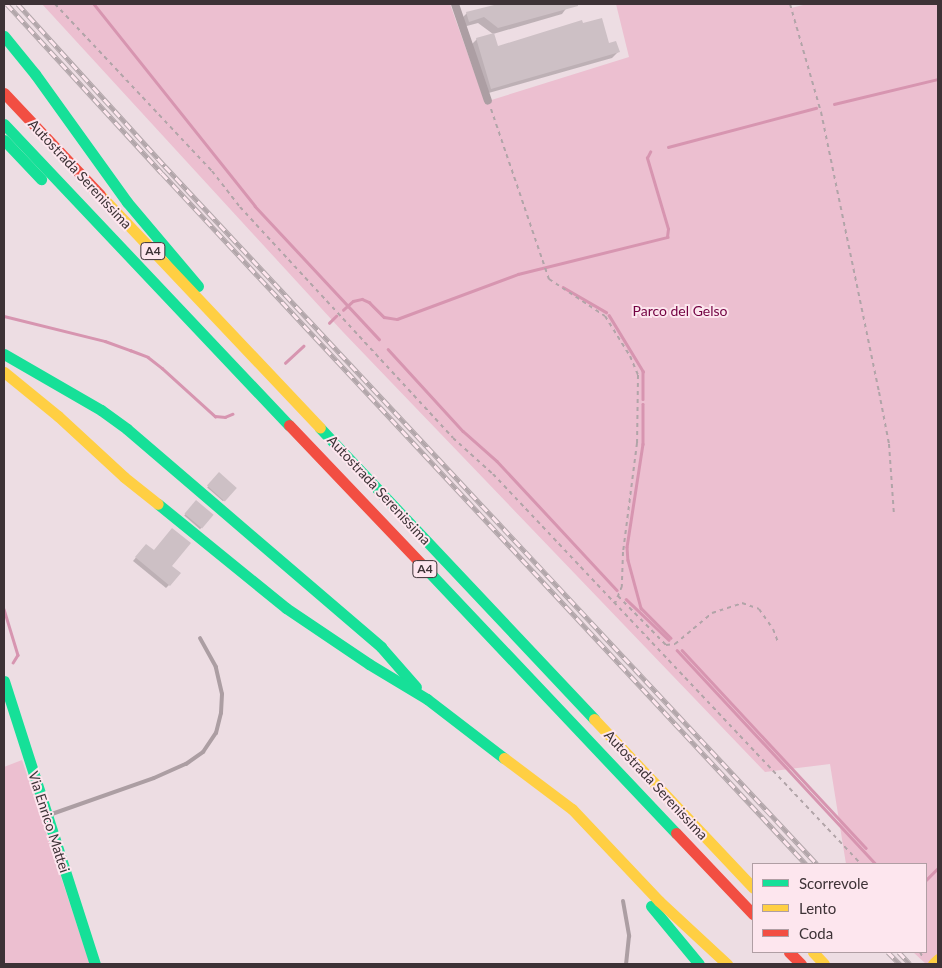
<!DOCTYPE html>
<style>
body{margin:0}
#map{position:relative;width:942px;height:968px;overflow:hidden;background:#eddde3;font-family:Lato,sans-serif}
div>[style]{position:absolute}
.green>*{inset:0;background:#ecbfd0}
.shadow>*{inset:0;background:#0003;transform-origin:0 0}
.stream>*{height:2.5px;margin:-1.25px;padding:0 1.25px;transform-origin:1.25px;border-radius:1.25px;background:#d795b0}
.building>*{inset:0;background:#cdc0c5;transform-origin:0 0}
.path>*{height:2px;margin-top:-1px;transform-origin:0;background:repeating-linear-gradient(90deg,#b1a4a8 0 4px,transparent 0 8px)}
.lane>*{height:4px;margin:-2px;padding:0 2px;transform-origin:2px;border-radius:2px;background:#ac9ea3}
.street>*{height:8px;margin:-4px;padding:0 4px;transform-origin:4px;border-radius:4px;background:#ac9ea3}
.fast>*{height:11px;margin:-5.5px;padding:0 5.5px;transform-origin:5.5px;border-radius:5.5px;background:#16e098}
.slow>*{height:11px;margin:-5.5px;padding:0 5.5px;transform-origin:5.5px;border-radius:5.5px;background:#ffcf43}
.jam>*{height:11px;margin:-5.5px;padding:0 5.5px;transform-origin:5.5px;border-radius:5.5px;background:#f24e42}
.rail>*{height:4.5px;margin-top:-2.25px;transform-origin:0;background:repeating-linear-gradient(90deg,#fde6ee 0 8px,#b2a6aa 0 16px);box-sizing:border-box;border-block:1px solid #b2a6aa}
span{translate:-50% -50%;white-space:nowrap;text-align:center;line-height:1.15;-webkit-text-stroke:4px #fde6ee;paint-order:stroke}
.shield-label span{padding:1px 4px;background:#fde6ee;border:1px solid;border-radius:4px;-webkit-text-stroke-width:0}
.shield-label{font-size:12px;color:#3d3236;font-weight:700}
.street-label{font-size:14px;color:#3d3236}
.park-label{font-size:14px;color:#720242}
.frame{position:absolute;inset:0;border:5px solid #3d3236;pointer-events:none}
.legend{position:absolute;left:752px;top:863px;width:175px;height:90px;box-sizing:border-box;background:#fde6ee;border:1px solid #b09ea4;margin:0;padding:6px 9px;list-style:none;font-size:15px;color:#3d3236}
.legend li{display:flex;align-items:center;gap:10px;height:25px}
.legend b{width:25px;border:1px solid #b09ea4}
</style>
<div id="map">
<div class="green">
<div style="clip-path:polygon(42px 4px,450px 4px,485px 102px,629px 57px,616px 4px,790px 4px,791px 8px,807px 4px,938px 4px,938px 964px,926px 964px,913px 952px,926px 952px,926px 864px,846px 864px,830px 764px,765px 772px,343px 332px)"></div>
<div style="clip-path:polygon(22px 760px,90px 964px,4px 964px,4px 767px)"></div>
</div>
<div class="shadow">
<div style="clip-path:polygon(503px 4px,579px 4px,568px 6px,562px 14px,493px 34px,478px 23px,463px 27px,461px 19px,467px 13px)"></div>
<div style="clip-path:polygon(582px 24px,618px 52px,612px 58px,485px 94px,470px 46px,477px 39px,497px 47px)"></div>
<div style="left:219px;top:474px;width:21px;height:18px;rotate:41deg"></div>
<div style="left:196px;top:502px;width:21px;height:18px;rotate:41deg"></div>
<div style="clip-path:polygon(143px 549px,170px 566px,169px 585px,166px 588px,133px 561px)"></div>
</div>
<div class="stream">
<div style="left:94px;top:4px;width:258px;rotate:51.4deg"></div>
<div style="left:255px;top:206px;width:182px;rotate:47deg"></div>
<div style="left:834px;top:104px;width:107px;rotate:-13.5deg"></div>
<div style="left:668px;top:147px;width:153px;rotate:-14.8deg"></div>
<div style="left:563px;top:287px;width:50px;rotate:30.2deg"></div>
<div style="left:343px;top:310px;width:13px;rotate:-42deg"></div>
<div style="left:353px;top:301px;width:9px;rotate:-13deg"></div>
<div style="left:362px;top:299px;width:8px;rotate:23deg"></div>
<div style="left:369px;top:302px;width:21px;rotate:45deg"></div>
<div style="left:384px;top:317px;width:13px;rotate:9deg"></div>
<div style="left:397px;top:319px;width:129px;rotate:-20.4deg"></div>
<div style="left:518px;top:274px;width:154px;rotate:-13.9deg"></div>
<div style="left:667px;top:237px;width:8px;rotate:-83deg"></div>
<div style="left:668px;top:229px;width:74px;rotate:-106.5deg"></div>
<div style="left:647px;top:158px;width:7px;rotate:-63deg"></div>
<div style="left:609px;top:315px;width:66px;rotate:58.7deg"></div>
<div style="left:643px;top:371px;width:28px;rotate:90deg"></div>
<div style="left:4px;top:316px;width:104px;rotate:13.9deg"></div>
<div style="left:105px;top:341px;width:27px;rotate:20deg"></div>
<div style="left:130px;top:350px;width:19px;rotate:21deg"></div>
<div style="left:148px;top:357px;width:18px;rotate:38deg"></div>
<div style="left:162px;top:368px;width:72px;rotate:42.2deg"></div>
<div style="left:215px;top:416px;width:10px;rotate:6deg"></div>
<div style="left:225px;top:417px;width:8px;rotate:-23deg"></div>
<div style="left:329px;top:323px;width:10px;rotate:-45deg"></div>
<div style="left:388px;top:349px;width:111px;rotate:47.6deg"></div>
<div style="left:463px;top:431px;width:45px;rotate:41.4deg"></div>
<div style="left:497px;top:461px;width:176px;rotate:47.1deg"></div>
<div style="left:285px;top:363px;width:25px;rotate:-43deg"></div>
<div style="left:643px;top:404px;width:40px;rotate:90deg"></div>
<div style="left:643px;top:444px;width:104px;rotate:98.8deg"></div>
<div style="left:627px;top:547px;width:13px;rotate:86deg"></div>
<div style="left:628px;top:560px;width:50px;rotate:74.8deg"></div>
<div style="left:641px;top:608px;width:42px;rotate:45deg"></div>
<div style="left:626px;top:599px;width:59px;rotate:43.6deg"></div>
<div style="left:4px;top:609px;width:48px;rotate:73.1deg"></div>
<div style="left:18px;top:655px;width:9px;rotate:122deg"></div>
<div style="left:677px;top:650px;width:292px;rotate:47.1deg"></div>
<div style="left:682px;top:650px;width:270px;rotate:47.1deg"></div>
<div style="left:926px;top:880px;width:17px;rotate:-45deg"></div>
</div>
<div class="building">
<div style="clip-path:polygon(498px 4px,578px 4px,578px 6px,498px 28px,484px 17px,469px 22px,466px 12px)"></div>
<div style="clip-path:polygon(602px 18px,609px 43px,616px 41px,620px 52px,491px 89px,476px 38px,494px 33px,498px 46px,582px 20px,583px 23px)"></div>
<div style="left:219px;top:472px;width:24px;height:18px;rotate:42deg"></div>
<div style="left:196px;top:500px;width:23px;height:18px;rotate:40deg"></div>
<div style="clip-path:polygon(172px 528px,191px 543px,172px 566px,181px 573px,170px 586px,135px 557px,146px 544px,154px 550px)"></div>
</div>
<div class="path">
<div style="left:55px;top:4px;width:229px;rotate:46.8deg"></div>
<div style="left:212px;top:171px;width:46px;rotate:52.1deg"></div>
<div style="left:240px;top:207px;width:314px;rotate:47.3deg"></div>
<div style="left:453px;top:438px;width:54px;rotate:42deg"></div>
<div style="left:493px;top:474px;width:536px;rotate:46.66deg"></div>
<div style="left:790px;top:4px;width:112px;rotate:74deg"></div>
<div style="left:821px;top:112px;width:286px;rotate:78.3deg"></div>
<div style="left:879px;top:392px;width:53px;rotate:79.1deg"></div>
<div style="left:889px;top:444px;width:71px;rotate:86deg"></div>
<div style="left:491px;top:109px;width:180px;rotate:71.2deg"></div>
<div style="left:549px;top:279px;width:67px;rotate:33.5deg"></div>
<div style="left:605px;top:316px;width:47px;rotate:58deg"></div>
<div style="left:630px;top:356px;width:21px;rotate:67deg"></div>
<div style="left:638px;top:375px;width:68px;rotate:90.8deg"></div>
<div style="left:637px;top:443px;width:110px;rotate:97.3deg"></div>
<div style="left:623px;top:552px;width:34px;rotate:92deg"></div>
<div style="left:622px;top:586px;width:18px;rotate:112deg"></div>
<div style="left:618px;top:596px;width:69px;rotate:45.6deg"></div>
<div style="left:666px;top:645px;width:9px;rotate:-6deg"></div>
<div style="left:675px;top:644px;width:48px;rotate:-40deg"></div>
<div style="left:712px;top:613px;width:32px;rotate:-18deg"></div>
<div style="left:742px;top:603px;width:18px;rotate:19deg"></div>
<div style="left:759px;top:609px;width:24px;rotate:55deg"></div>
<div style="left:773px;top:629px;width:14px;rotate:69deg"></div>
<div style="left:920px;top:952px;width:7px;rotate:63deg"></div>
</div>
<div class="lane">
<div style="left:49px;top:815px;width:111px;rotate:-19.4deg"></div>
<div style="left:154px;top:778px;width:35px;rotate:-24deg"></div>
<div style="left:186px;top:764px;width:21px;rotate:-35deg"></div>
<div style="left:203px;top:752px;width:23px;rotate:-56deg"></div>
<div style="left:216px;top:733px;width:21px;rotate:-76deg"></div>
<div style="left:221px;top:713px;width:19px;rotate:-87deg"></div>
<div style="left:222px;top:694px;width:28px;rotate:-103deg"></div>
<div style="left:216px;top:667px;width:33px;rotate:-119deg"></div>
<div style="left:623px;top:901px;width:36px;rotate:80deg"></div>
<div style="left:629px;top:936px;width:28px;rotate:96deg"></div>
</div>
<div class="street">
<div style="left:455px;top:4px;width:102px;rotate:71.2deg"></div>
</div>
<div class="fast">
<div style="left:4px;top:36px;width:49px;rotate:50.8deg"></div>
<div style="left:35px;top:74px;width:158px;rotate:54.3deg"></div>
<div style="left:127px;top:202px;width:110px;rotate:49.8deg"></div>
<div style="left:4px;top:124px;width:415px;rotate:46.6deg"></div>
<div style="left:4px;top:140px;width:54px;rotate:46.5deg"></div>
<div style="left:4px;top:354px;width:112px;rotate:30deg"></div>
<div style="left:101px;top:410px;width:32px;rotate:36deg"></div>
<div style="left:127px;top:429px;width:335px;rotate:40.6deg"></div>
<div style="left:381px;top:647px;width:53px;rotate:48.8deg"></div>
<div style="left:320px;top:428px;width:400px;rotate:46.7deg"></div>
<div style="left:158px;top:504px;width:165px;rotate:39.1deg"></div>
<div style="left:286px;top:608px;width:100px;rotate:34deg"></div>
<div style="left:369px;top:664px;width:68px;rotate:31.1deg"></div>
<div style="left:427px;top:699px;width:97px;rotate:37.5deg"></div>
<div style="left:428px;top:571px;width:361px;rotate:46.6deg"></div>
<div style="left:4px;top:681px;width:297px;rotate:72.2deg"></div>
<div style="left:651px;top:906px;width:75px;rotate:50.4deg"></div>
</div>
<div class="slow">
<div style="left:100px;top:195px;width:320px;rotate:46.6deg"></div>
<div style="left:4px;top:372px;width:70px;rotate:39.2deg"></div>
<div style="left:58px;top:416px;width:90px;rotate:42.7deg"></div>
<div style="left:124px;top:477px;width:43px;rotate:38.5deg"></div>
<div style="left:594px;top:719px;width:232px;rotate:46.7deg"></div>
<div style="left:504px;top:758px;width:85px;rotate:36.9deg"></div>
<div style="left:572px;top:809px;width:127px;rotate:46.6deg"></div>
<div style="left:659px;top:901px;width:93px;rotate:42.8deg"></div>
<div style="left:813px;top:952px;width:16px;rotate:47deg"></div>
<div style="left:933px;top:964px;width:7px;rotate:-45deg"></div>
</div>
<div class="jam">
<div style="left:4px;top:93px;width:140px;rotate:46.7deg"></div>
<div style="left:289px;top:425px;width:202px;rotate:46.4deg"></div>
<div style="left:676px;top:833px;width:112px;rotate:46.5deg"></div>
<div style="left:789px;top:952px;width:17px;rotate:45deg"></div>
</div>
<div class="rail">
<div style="left:7px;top:4px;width:229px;rotate:47.5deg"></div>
<div style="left:162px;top:173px;width:945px;rotate:47.02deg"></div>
<div style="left:18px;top:4px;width:219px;rotate:47.8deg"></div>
<div style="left:165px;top:166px;width:955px;rotate:46.95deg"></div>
<div style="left:888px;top:952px;width:17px;rotate:45deg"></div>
<div style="left:899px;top:952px;width:16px;rotate:47deg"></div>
</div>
<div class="shield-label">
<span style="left:153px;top:251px">A4</span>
<span style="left:425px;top:569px">A4</span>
</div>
<div class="street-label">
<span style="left:80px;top:174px;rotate:47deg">Autostrada Serenissima</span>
<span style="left:379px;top:490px;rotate:47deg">Autostrada Serenissima</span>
<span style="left:656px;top:785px;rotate:47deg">Autostrada Serenissima</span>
<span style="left:49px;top:822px;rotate:72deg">Via Enrico Mattei</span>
</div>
<div class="park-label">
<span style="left:680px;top:311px">Parco del Gelso</span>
</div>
<div class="frame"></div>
<ul class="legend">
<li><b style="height:6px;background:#16e098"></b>Scorrevole</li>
<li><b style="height:6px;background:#ffcf43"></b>Lento</li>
<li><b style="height:6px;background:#f24e42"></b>Coda</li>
</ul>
</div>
